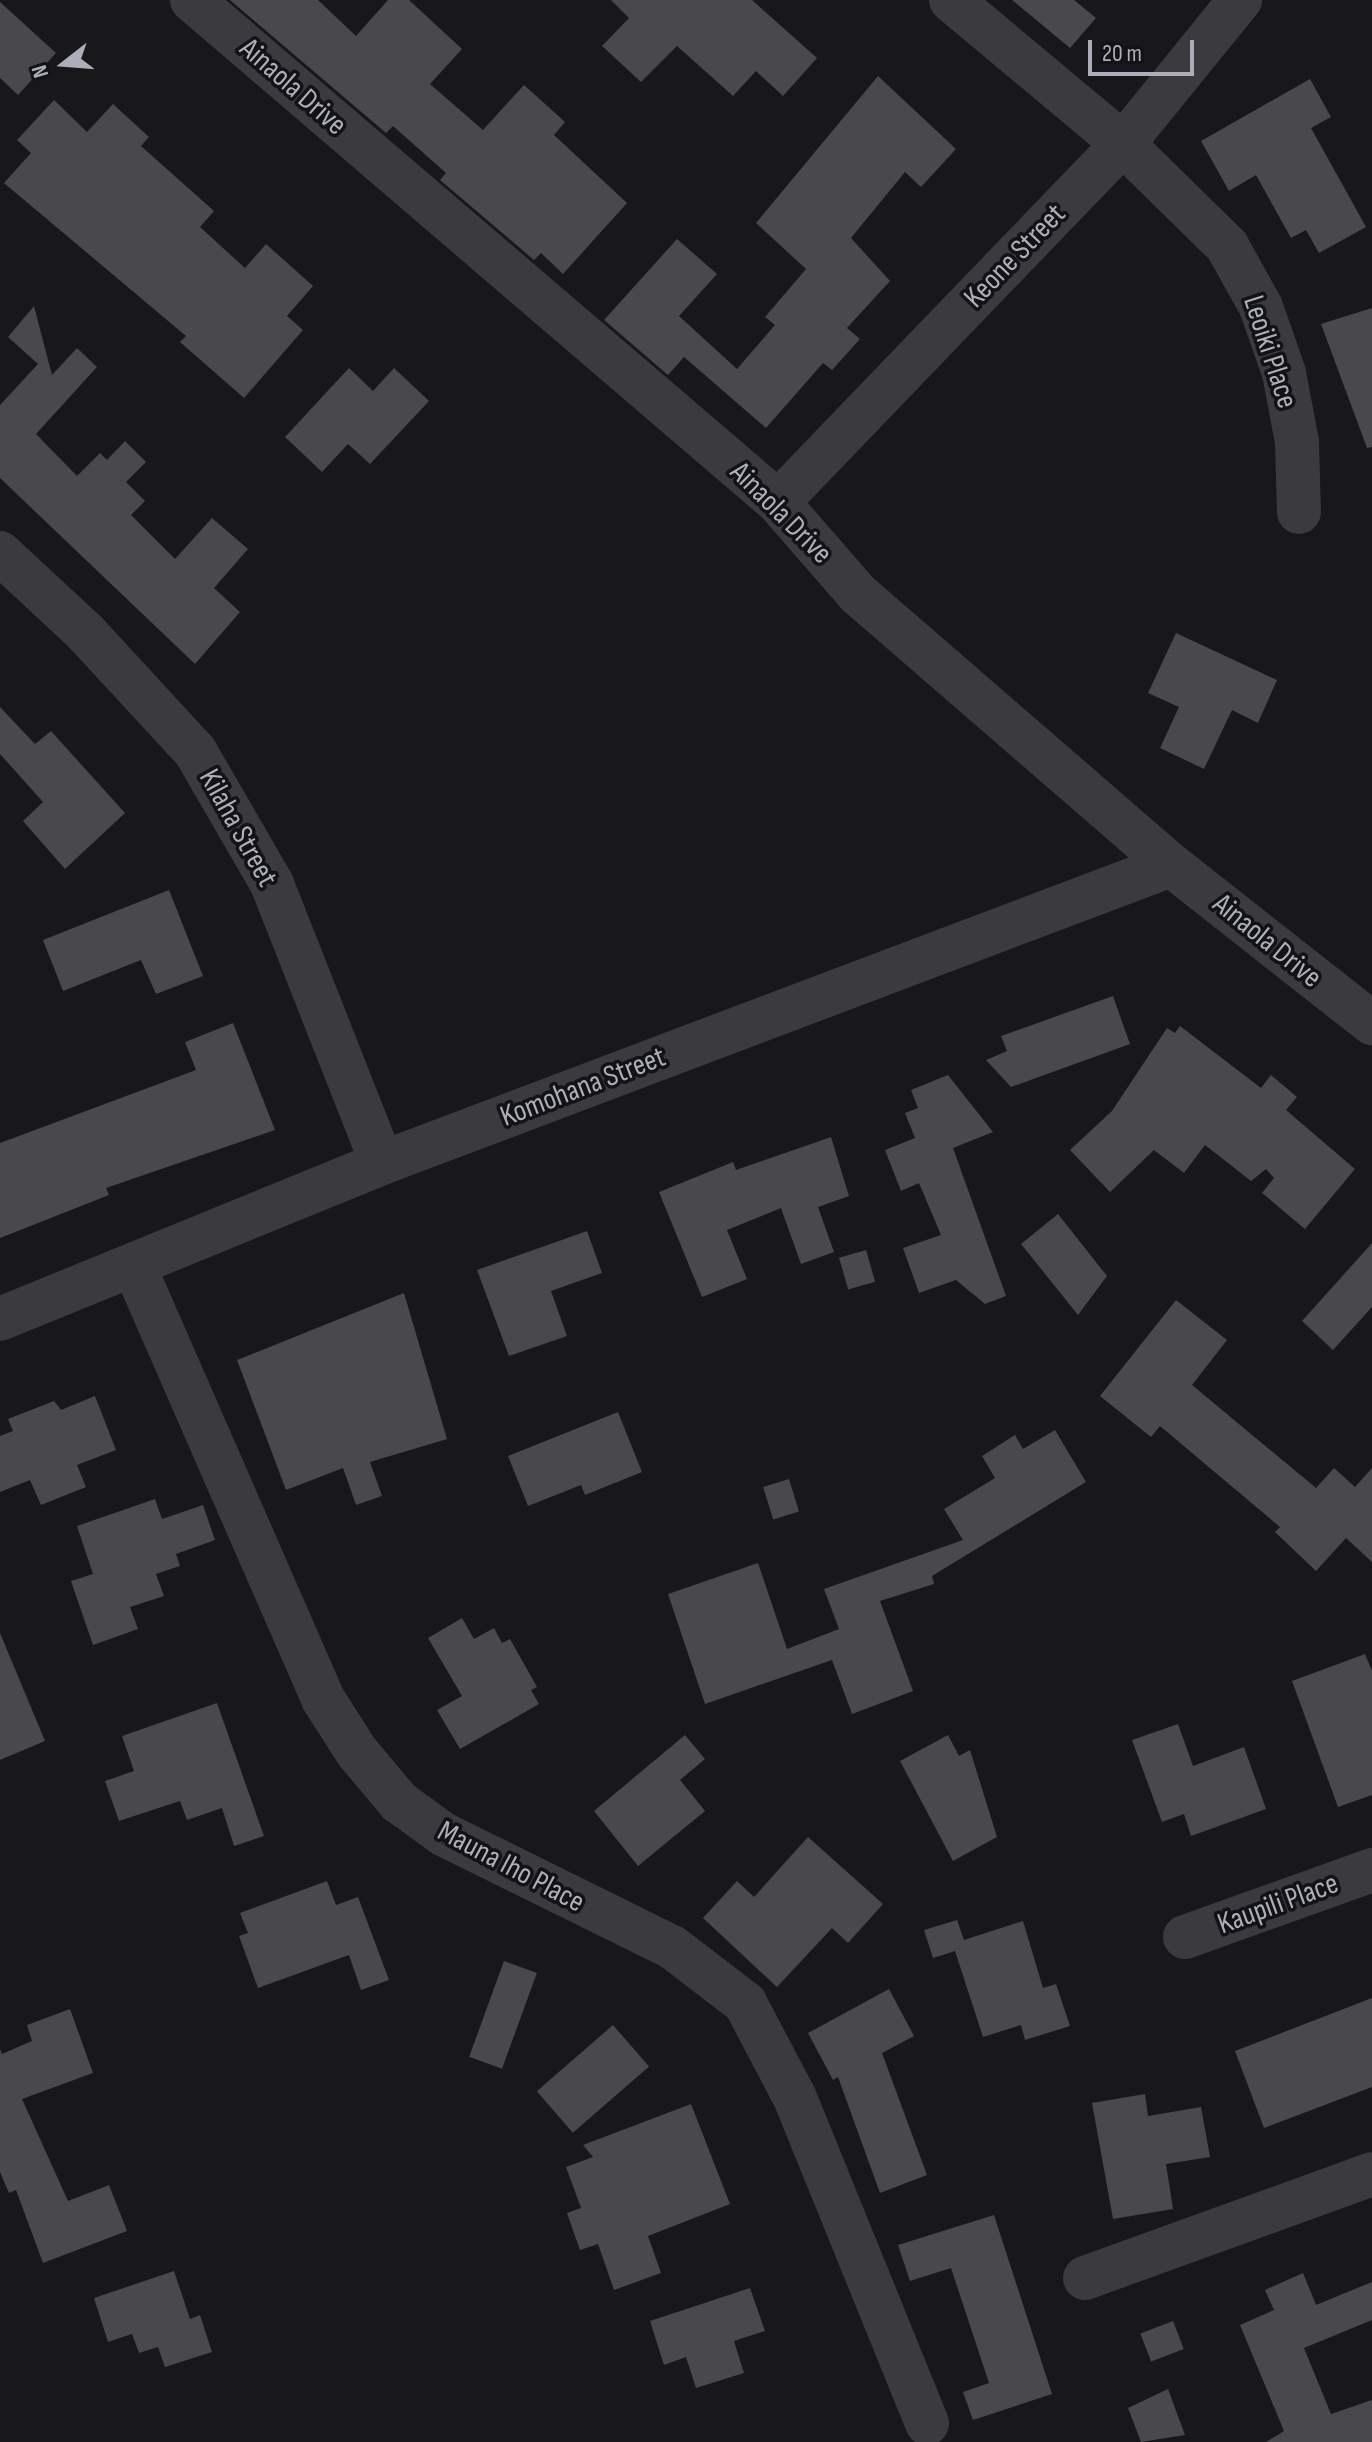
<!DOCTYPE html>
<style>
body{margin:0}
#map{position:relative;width:1372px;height:2442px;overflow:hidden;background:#18181a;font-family:"Sofia Sans Condensed",sans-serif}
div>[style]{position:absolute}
.building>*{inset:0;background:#48484d;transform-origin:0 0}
.minor>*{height:44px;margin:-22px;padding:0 22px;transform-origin:22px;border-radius:22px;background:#3a3a3f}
span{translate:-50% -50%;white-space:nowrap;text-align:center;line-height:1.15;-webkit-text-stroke:7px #131315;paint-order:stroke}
.street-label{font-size:30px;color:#acafb9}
.north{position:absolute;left:24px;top:24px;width:80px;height:80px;-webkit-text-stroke:6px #131315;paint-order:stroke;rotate:253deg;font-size:22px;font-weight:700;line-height:32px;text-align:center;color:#acafb9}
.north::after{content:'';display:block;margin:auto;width:28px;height:36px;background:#acafb9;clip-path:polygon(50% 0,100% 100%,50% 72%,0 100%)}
.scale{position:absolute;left:1088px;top:40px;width:106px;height:36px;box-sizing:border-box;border:4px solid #acafb9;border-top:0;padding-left:10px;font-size:24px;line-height:28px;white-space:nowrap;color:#acafb9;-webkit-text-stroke:6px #131315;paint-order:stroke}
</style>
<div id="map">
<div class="building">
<div style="clip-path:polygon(230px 0,318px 0,356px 36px,388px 0,409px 0,462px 49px,430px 84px,483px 130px,524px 85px,565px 122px,554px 135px,627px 203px,563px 274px,541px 253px,534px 260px,440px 180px,446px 173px,393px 126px,386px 133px)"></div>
<div style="clip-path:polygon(611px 0,752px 0,817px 58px,783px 96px,756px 71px,733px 96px,677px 46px,641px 82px,602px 46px,629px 18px)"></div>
<div style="clip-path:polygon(1012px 0,1074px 0,1096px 18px,1070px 48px)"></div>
<div style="clip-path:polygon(0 2px,56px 53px,18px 95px,0 78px)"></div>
<div style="clip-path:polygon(878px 76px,956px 149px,921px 187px,905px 172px,851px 238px,890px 281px,847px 328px,860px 339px,832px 370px,823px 363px,766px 428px,684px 357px,668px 375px,604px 320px,677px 239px,717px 274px,679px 316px,737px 369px,775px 325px,765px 317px,806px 269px,756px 223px)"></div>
<div style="clip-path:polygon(1310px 79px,1331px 117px,1311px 128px,1366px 227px,1319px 253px,1306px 230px,1291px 238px,1256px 175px,1229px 191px,1201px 141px)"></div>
<div style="clip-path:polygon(54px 100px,87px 132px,113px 104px,149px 137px,141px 146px,214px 211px,200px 227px,245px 268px,266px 244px,313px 286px,287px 316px,303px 330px,244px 398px,180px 342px,186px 336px,4px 183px,31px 153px,17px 140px)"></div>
<div style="clip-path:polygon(34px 306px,52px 375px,77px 348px,97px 367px,36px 434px,77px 476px,100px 453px,107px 460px,125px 441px,146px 462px,126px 482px,145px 501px,131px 515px,175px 559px,212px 518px,248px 549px,214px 588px,240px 612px,195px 664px,0 478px,0 405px,38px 364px,8px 337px)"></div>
<div style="clip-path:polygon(1372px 308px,1372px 447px,1367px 448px,1321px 324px)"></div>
<div style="clip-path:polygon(349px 368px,373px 391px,394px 368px,429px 401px,370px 464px,348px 444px,322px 472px,285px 437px)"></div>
<div style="clip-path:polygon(1176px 633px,1277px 680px,1258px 723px,1232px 710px,1204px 769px,1160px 748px,1179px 707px,1148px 693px)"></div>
<div style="clip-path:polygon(0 707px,35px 744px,51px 731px,125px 813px,65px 869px,23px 821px,43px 802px,0 754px)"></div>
<div style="clip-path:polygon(169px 890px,203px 976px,156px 994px,141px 960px,63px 991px,43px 940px)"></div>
<div style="clip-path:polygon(1113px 996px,1130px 1044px,1011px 1087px,986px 1060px,1007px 1051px,1001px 1036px)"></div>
<div style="clip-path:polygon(233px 1023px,275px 1130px,106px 1188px,109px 1195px,0 1238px,0 1143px,196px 1070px,185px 1042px)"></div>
<div style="clip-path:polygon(1180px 1026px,1261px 1088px,1271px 1075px,1297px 1097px,1286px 1110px,1355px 1169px,1305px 1229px,1262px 1193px,1274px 1178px,1266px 1169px,1251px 1181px,1205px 1145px,1184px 1173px,1154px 1150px,1110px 1192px,1070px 1150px,1112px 1111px,1167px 1028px,1175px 1033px)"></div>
<div style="clip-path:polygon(948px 1075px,993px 1132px,953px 1148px,1006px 1296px,985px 1304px,956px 1280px,919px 1293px,903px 1248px,941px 1235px,919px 1183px,901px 1191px,885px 1150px,915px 1138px,905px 1113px,918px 1108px,911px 1090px)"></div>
<div style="clip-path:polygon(831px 1137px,849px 1196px,818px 1207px,834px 1252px,801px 1264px,781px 1208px,727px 1230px,747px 1279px,702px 1297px,659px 1192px,733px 1162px,736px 1170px)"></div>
<div style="clip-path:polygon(1058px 1214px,1107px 1276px,1078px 1315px,1021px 1244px)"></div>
<div style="clip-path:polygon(587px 1231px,602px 1273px,551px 1291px,567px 1336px,509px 1356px,477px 1270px)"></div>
<div style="clip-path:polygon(1372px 1243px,1372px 1307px,1333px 1350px,1302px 1321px)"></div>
<div style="left:866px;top:1250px;width:33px;height:28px;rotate:74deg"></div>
<div style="clip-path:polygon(404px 1293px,447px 1439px,370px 1462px,382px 1496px,356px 1505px,343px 1468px,286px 1490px,237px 1360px)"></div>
<div style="clip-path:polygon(1176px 1300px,1227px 1340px,1192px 1385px,1316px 1488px,1334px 1468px,1355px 1487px,1372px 1468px,1372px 1562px,1346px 1538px,1316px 1571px,1275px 1532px,1280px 1527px,1160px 1426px,1151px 1437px,1100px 1396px)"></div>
<div style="clip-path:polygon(95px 1396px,116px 1450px,77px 1465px,86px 1487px,41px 1505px,30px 1480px,0 1492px,0 1436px,13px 1431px,8px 1419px,54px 1401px,61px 1410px)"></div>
<div style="clip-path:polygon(618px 1412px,642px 1472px,585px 1495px,581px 1485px,528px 1506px,508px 1456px)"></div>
<div style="clip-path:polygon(1055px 1430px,1086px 1482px,932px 1576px,934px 1584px,880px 1601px,913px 1691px,852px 1714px,832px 1660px,705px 1704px,668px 1594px,758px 1563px,787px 1649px,839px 1629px,824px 1589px,963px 1540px,944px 1509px,995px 1478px,982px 1456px,1015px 1435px,1023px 1449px)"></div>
<div style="left:789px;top:1479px;width:34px;height:27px;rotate:73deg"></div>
<div style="clip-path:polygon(155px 1499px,162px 1519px,203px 1505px,215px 1540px,176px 1554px,180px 1566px,156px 1574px,164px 1596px,130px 1607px,138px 1629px,93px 1645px,71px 1581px,93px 1574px,77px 1526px)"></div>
<div style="clip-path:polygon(462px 1618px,474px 1639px,494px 1628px,502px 1643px,510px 1639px,537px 1687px,531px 1690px,539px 1704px,460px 1749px,437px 1710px,462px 1696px,428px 1638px)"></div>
<div style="clip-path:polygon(0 1633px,45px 1741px,0 1760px)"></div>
<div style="clip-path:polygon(1365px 1654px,1372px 1671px,1372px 1795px,1338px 1807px,1292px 1681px)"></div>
<div style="clip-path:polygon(217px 1703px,264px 1836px,234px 1846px,222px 1808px,187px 1820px,180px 1801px,119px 1821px,105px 1781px,134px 1771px,122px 1736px)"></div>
<div style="clip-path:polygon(1178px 1724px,1193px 1766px,1244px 1747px,1266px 1809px,1191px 1836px,1184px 1814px,1162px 1822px,1132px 1740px)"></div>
<div style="clip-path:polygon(685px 1735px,705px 1759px,680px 1780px,705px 1811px,638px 1866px,594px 1811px)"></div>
<div style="clip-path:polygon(948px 1735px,959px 1756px,970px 1750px,997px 1837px,953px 1861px,900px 1761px)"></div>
<div style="clip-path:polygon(808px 1837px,883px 1904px,848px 1943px,832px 1928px,777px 1987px,703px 1918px,737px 1881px,754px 1897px)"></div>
<div style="clip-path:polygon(327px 1881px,336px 1905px,358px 1897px,389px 1980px,361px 1990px,349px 1955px,258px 1988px,239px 1936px,248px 1933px,240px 1913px)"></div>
<div style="clip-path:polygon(957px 1920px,964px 1940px,1023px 1921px,1043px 1988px,1056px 1984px,1070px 2026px,1025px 2040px,1021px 2025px,983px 2037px,955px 1951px,933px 1958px,924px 1930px)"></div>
<div style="left:504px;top:1961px;width:35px;height:102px;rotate:20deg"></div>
<div style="clip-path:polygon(889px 1989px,914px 2036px,882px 2053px,927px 2175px,880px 2193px,838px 2077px,833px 2080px,808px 2033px)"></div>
<div style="clip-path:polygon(1372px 1998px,1372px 2087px,1264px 2128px,1235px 2051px)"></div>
<div style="clip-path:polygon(70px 2009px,93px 2073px,22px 2099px,68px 2201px,109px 2185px,127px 2231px,43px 2263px,16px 2190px,9px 2193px,0 2172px,0 2049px,2px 2054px,32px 2041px,27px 2025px)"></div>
<div style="left:613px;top:2025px;width:55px;height:101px;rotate:49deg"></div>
<div style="clip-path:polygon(1145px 2094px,1148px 2116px,1201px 2107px,1210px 2157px,1166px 2164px,1173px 2209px,1113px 2219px,1092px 2103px)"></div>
<div style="clip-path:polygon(691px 2104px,730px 2204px,648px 2236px,661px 2273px,614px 2290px,598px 2244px,580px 2250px,567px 2213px,581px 2208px,566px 2167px,593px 2157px,583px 2145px)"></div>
<div style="clip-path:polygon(994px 2215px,1052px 2394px,973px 2420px,963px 2392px,989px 2383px,951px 2268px,910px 2281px,898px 2245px)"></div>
<div style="clip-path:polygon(174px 2271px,190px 2319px,200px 2315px,212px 2352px,165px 2367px,158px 2347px,139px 2353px,132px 2334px,108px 2342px,94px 2298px)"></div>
<div style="clip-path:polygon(1303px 2273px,1316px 2305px,1372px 2282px,1372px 2320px,1304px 2348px,1331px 2414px,1372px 2400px,1372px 2442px,1266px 2442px,1284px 2431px,1240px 2325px,1274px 2310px,1265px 2290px)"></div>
<div style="clip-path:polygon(750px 2288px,765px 2331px,734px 2341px,744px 2373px,696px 2388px,686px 2357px,664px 2365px,650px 2321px)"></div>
<div style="left:1173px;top:2321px;width:30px;height:35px;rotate:69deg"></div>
<div style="clip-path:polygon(1168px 2389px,1185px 2435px,1141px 2442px,1128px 2408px)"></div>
</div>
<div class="minor">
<div style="left:192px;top:0;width:772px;rotate:40.59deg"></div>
<div style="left:778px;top:502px;width:122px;rotate:49deg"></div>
<div style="left:858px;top:594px;width:414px;rotate:40.9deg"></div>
<div style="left:1171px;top:865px;width:256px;rotate:38.2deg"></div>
<div style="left:951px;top:0;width:224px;rotate:39.9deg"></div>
<div style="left:1123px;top:144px;width:146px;rotate:44.4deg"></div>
<div style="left:1227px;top:246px;width:70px;rotate:60.9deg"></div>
<div style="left:1261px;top:307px;width:70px;rotate:70.8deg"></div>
<div style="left:1284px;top:373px;width:70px;rotate:79.3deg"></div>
<div style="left:1297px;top:442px;width:70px;rotate:88.4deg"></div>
<div style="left:778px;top:502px;width:497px;rotate:-46.1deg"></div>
<div style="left:1123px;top:144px;width:186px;rotate:-50.9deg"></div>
<div style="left:0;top:553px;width:117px;rotate:42.9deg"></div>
<div style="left:86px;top:633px;width:161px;rotate:47.3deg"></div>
<div style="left:195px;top:751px;width:154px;rotate:59.9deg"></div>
<div style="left:272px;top:884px;width:300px;rotate:68.5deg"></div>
<div style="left:134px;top:1266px;width:472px;rotate:66.4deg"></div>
<div style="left:323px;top:1699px;width:63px;rotate:57.3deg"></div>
<div style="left:357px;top:1752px;width:65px;rotate:50deg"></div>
<div style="left:399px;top:1802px;width:54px;rotate:36deg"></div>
<div style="left:443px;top:1834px;width:255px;rotate:26.3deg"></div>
<div style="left:672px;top:1947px;width:92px;rotate:37.5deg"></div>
<div style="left:745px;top:2003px;width:107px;rotate:62.2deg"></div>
<div style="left:795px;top:2098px;width:351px;rotate:67.9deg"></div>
<div style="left:0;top:1319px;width:413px;rotate:-22.2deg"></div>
<div style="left:382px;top:1163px;width:843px;rotate:-20.69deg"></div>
<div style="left:1185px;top:1937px;width:199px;rotate:-19.7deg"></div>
<div style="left:1085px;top:2278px;width:305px;rotate:-19.9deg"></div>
</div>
<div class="street-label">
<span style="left:293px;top:87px;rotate:41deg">Ainaola Drive</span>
<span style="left:1015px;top:256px;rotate:-46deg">Keone Street</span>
<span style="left:1270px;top:352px;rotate:72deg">Leoiki Place</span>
<span style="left:781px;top:513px;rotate:45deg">Ainaola Drive</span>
<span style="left:238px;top:828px;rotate:61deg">Kilaha Street</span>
<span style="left:1267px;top:941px;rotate:39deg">Ainaola Drive</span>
<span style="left:583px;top:1087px;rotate:-21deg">Komohana Street</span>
<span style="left:511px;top:1867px;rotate:28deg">Mauna Iho Place</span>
<span style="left:1278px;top:1904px;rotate:-20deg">Kaupili Place</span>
</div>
<div class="north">N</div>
<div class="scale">20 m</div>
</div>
